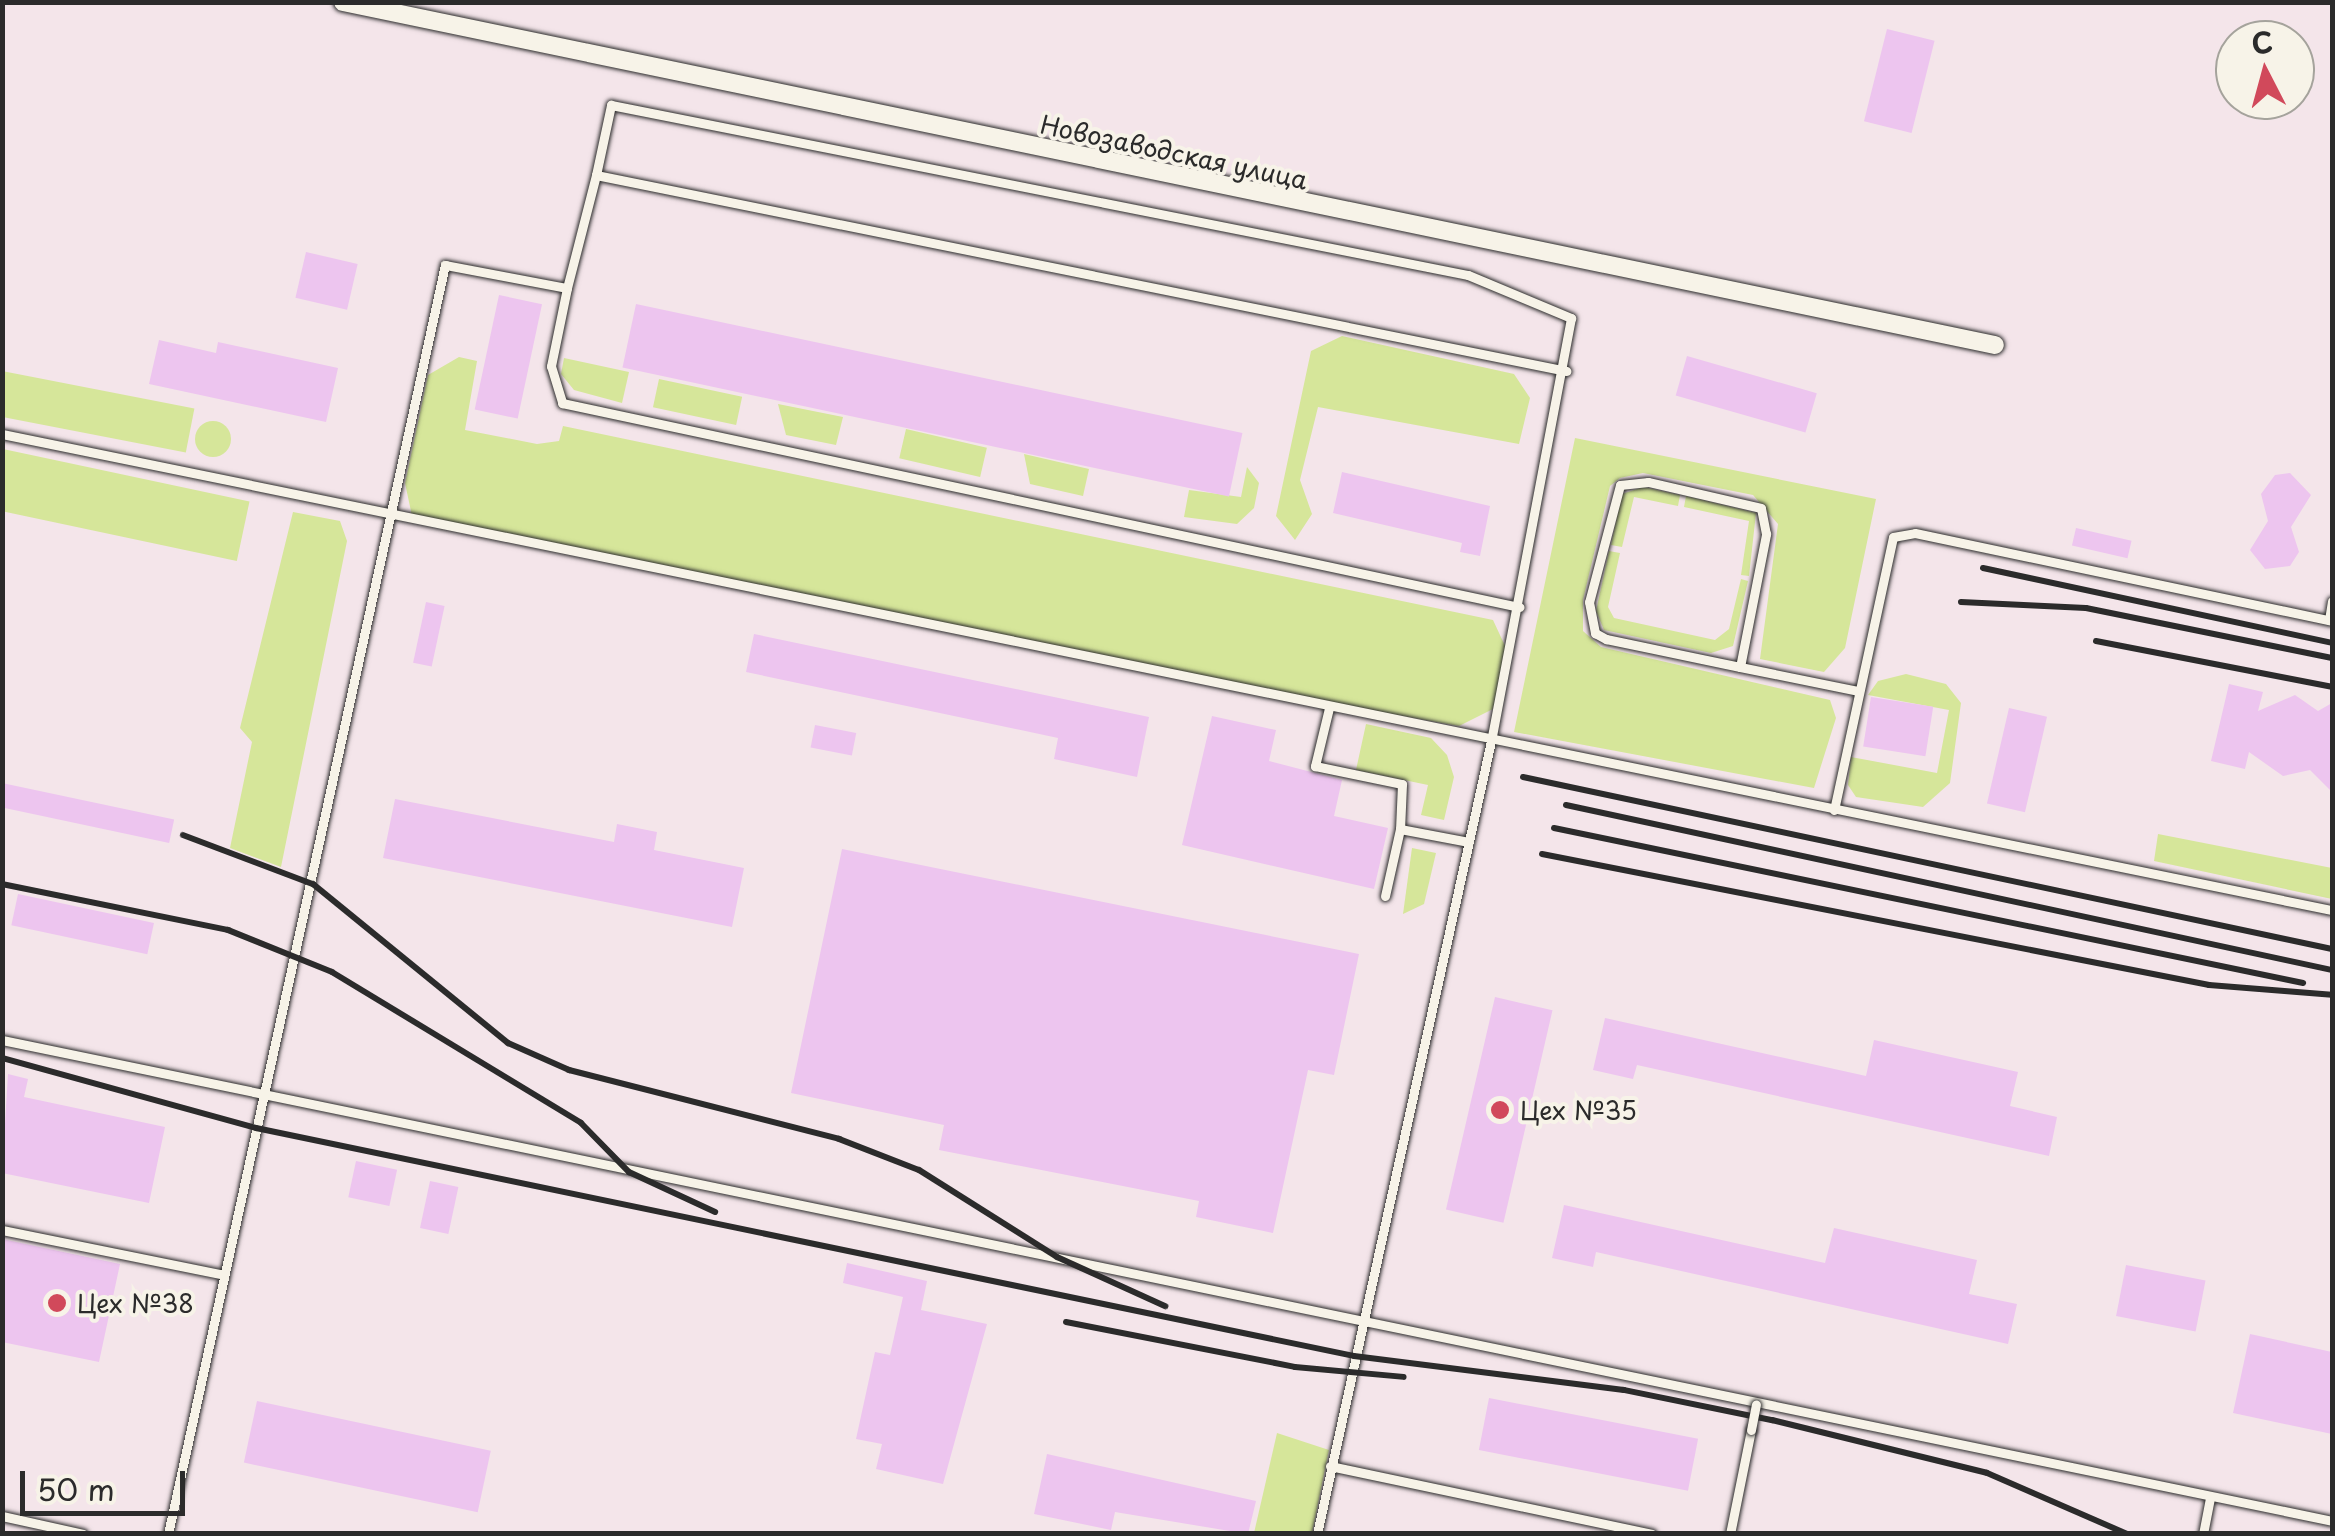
<!DOCTYPE html>
<meta charset="utf-8">
<style>
body{margin:0}
#map{position:relative;width:2335px;height:1536px;overflow:hidden;background:#f7f3e8;font-family:"Playpen Sans",sans-serif}
div>[style]{position:absolute}
.built>*{inset:0;background:#f4e5ea}
.green>*{inset:0;background:#d6e69a;transform-origin:0 0}
.round{border-radius:50%}
.building>*{inset:0;background:#edc5ef;transform-origin:0 0}
.roads{filter:drop-shadow(0 0 2px #2b2b2b) drop-shadow(0 0 2px #2b2b2b)}
.service>*{height:9px;margin:-4.5px;padding:0 4.5px;transform-origin:4.5px;border-radius:4.5px;background:#f7f3e8}
.minor>*{height:18px;margin:-9px;padding:0 9px;transform-origin:9px;border-radius:9px;background:#f7f3e8}
.rail>*{height:6px;margin:-3px;padding:0 3px;transform-origin:3px;border-radius:3px;background:#2b2b2b}
.bridges{filter:drop-shadow(0 0 2px #2b2b2b) drop-shadow(0 0 2px #2b2b2b)}
.service-bridge>*{height:9px;margin:-4.5px;padding:0 4.5px;transform-origin:4.5px;border-radius:4.5px;background:#f7f3e8}
.dots>*{width:28px;height:28px;translate:-50% -50%;box-sizing:border-box;border:5px solid #f7f3e8;border-radius:50%}
span{translate:-50% -50%;white-space:nowrap;text-align:center;line-height:1.15;-webkit-text-stroke:8px #f7f3e8;paint-order:stroke}
.street-label{font-size:25px;color:#2b2b2b}
.poi-label{font-size:25px;color:#2b2b2b}
.left{translate:0 -50%;text-align:left}
.frame{position:absolute;inset:0;border:5px solid #2b2b2b;pointer-events:none}
.north{position:absolute;left:2215px;top:20px;width:100px;height:100px;box-sizing:border-box;background:#f7f3e8;border:2px solid #a5a39c;border-radius:50%;rotate:354deg;font-size:28px;font-weight:700;line-height:40px;text-align:center;color:#2b2b2b}
.north::after{content:'';display:block;margin:auto;width:35px;height:45px;background:#d1495b;clip-path:polygon(50% 0,100% 100%,50% 72%,0 100%)}
.scale{position:absolute;left:20px;top:1471px;width:165px;height:45px;box-sizing:border-box;border:5px solid #2b2b2b;border-top:0;padding-left:12px;font-size:30px;line-height:35px;white-space:nowrap;color:#2b2b2b;-webkit-text-stroke:8px #f7f3e8;paint-order:stroke}
</style>
<div id="map">
<div class="built">
<div style="clip-path:polygon(evenodd,3px 3px,2332px 3px,2332px 1533px,3px 1534px,3px 3px,2235px 40px,2295px 40px,2295px 100px,2235px 100px,2235px 40px)"></div>
</div>
<div class="green">
<div style="clip-path:polygon(1342px 336px,1514px 374px,1530px 398px,1519px 444px,1318px 407px,1300px 480px,1312px 514px,1295px 540px,1276px 516px,1311px 351px)"></div>
<div style="clip-path:polygon(459px 357px,477px 361px,465px 430px,537px 444px,559px 441px,563px 426px,1493px 620px,1506px 648px,1493px 709px,1459px 726px,1194px 679px,412px 516px,405px 483px,428px 375px)"></div>
<div style="clip-path:polygon(564px 358px,629px 372px,622px 403px,574px 390px,561px 374px)"></div>
<div style="left:2px;top:371px;width:196px;height:45px;rotate:11deg"></div>
<div style="left:659px;top:379px;width:85px;height:29px;rotate:12deg"></div>
<div style="clip-path:polygon(778px 404px,843px 417px,836px 445px,786px 435px)"></div>
<div class="round" style="left:195px;top:421px;width:36px;height:36px"></div>
<div style="left:906px;top:429px;width:83px;height:30px;rotate:13deg"></div>
<div style="clip-path:polygon(1575px 438px,1876px 499px,1845px 648px,1824px 672px,1760px 659px,1778px 524px,1753px 495px,1643px 473px,1620px 478px,1610px 486px,1583px 600px,1583px 631px,1601px 647px,1830px 700px,1836px 718px,1814px 788px,1514px 732px)"></div>
<div style="left:3px;top:449px;width:252px;height:61px;rotate:12deg"></div>
<div style="clip-path:polygon(1024px 454px,1089px 469px,1083px 496px,1030px 484px)"></div>
<div style="clip-path:polygon(1247px 467px,1259px 483px,1254px 508px,1237px 524px,1184px 517px,1189px 490px,1241px 497px)"></div>
<div style="clip-path:polygon(1643px 487px,1680px 495px,1678px 506px,1634px 497px,1622px 547px,1611px 545px,1622px 494px)"></div>
<div style="clip-path:polygon(1686px 496px,1756px 513px,1749px 576px,1741px 575px,1749px 521px,1684px 507px)"></div>
<div style="clip-path:polygon(293px 512px,340px 521px,347px 541px,281px 867px,230px 848px,252px 742px,240px 728px)"></div>
<div style="clip-path:polygon(1609px 551px,1620px 553px,1608px 607px,1614px 618px,1715px 640px,1729px 629px,1741px 579px,1748px 581px,1733px 646px,1711px 653px,1604px 630px,1596px 611px)"></div>
<div style="clip-path:polygon(1906px 674px,1946px 684px,1961px 703px,1950px 783px,1923px 807px,1856px 797px,1848px 785px,1851px 757px,1937px 773px,1949px 710px,1868px 695px,1878px 681px)"></div>
<div style="clip-path:polygon(1366px 724px,1431px 738px,1447px 755px,1454px 777px,1444px 820px,1421px 815px,1428px 785px,1356px 770px)"></div>
<div style="clip-path:polygon(2158px 834px,2332px 868px,2332px 899px,2154px 861px)"></div>
<div style="clip-path:polygon(1412px 848px,1436px 853px,1424px 904px,1403px 914px)"></div>
<div style="clip-path:polygon(1277px 1433px,1329px 1450px,1312px 1533px,1254px 1533px)"></div>
</div>
<div class="building">
<div style="left:1887px;top:29px;width:49px;height:95px;rotate:14deg"></div>
<div style="left:306px;top:252px;width:53px;height:47px;rotate:13deg"></div>
<div style="left:499px;top:295px;width:44px;height:117px;rotate:12deg"></div>
<div style="left:636px;top:304px;width:620px;height:65px;rotate:12deg"></div>
<div style="clip-path:polygon(159px 340px,216px 353px,218px 342px,338px 368px,326px 422px,149px 384px)"></div>
<div style="left:1687px;top:356px;width:135px;height:41px;rotate:16deg"></div>
<div style="clip-path:polygon(1342px 472px,1490px 506px,1480px 556px,1460px 552px,1462px 543px,1333px 513px)"></div>
<div style="clip-path:polygon(2290px 473px,2311px 495px,2291px 527px,2299px 552px,2290px 566px,2265px 569px,2250px 550px,2268px 521px,2261px 494px,2275px 475px)"></div>
<div style="left:2076px;top:528px;width:57px;height:18px;rotate:13deg"></div>
<div style="left:426px;top:602px;width:19px;height:62px;rotate:12deg"></div>
<div style="clip-path:polygon(754px 634px,1149px 717px,1137px 777px,1054px 759px,1058px 738px,746px 672px)"></div>
<div style="clip-path:polygon(2229px 684px,2263px 692px,2258px 711px,2295px 695px,2318px 711px,2332px 703px,2332px 792px,2310px 770px,2283px 776px,2249px 752px,2245px 769px,2211px 761px)"></div>
<div style="left:1871px;top:697px;width:63px;height:50px;rotate:9deg"></div>
<div style="left:2009px;top:708px;width:39px;height:98px;rotate:13deg"></div>
<div style="clip-path:polygon(1212px 716px,1276px 730px,1269px 761px,1342px 780px,1334px 816px,1388px 828px,1374px 889px,1182px 845px)"></div>
<div style="left:815px;top:725px;width:42px;height:23px;rotate:11deg"></div>
<div style="left:2px;top:783px;width:176px;height:24px;rotate:12deg"></div>
<div style="clip-path:polygon(395px 799px,614px 842px,617px 824px,657px 832px,654px 850px,744px 868px,732px 927px,383px 858px)"></div>
<div style="clip-path:polygon(842px 849px,1359px 954px,1334px 1075px,1308px 1070px,1273px 1233px,1196px 1217px,1199px 1201px,939px 1150px,944px 1125px,791px 1093px)"></div>
<div style="left:18px;top:894px;width:139px;height:32px;rotate:12deg"></div>
<div style="left:1495px;top:997px;width:59px;height:218px;rotate:13deg"></div>
<div style="clip-path:polygon(1605px 1018px,1866px 1076px,1874px 1040px,2018px 1072px,2010px 1106px,2057px 1117px,2049px 1156px,1637px 1065px,1633px 1079px,1593px 1070px)"></div>
<div style="clip-path:polygon(8px 1074px,28px 1079px,24px 1097px,165px 1127px,149px 1203px,2px 1173px)"></div>
<div style="left:356px;top:1161px;width:42px;height:37px;rotate:12deg"></div>
<div style="left:430px;top:1181px;width:29px;height:48px;rotate:12deg"></div>
<div style="clip-path:polygon(1564px 1205px,1825px 1263px,1834px 1228px,1977px 1260px,1969px 1294px,2017px 1304px,2008px 1344px,1596px 1252px,1593px 1267px,1552px 1258px)"></div>
<div style="clip-path:polygon(2px 1239px,120px 1264px,99px 1362px,2px 1342px)"></div>
<div style="clip-path:polygon(847px 1263px,927px 1281px,921px 1310px,987px 1324px,943px 1484px,876px 1469px,882px 1444px,856px 1439px,875px 1352px,890px 1355px,903px 1297px,843px 1283px)"></div>
<div style="left:2126px;top:1265px;width:81px;height:52px;rotate:11deg"></div>
<div style="clip-path:polygon(2250px 1334px,2332px 1352px,2332px 1434px,2233px 1413px)"></div>
<div style="left:1489px;top:1398px;width:213px;height:53px;rotate:11deg"></div>
<div style="left:257px;top:1401px;width:239px;height:63px;rotate:12deg"></div>
<div style="clip-path:polygon(1047px 1454px,1256px 1501px,1248px 1534px,1115px 1512px,1111px 1530px,1034px 1514px)"></div>
</div>
<div class="roads">
<div class="service">
<div style="left:596px;top:175px;width:72px;rotate:-77.9deg"></div>
<div style="left:611px;top:105px;width:874px;rotate:11.22deg"></div>
<div style="left:1468px;top:275px;width:112px;rotate:22.7deg"></div>
<div style="left:1571px;top:318px;width:430px;rotate:100.7deg"></div>
<div style="left:1491px;top:741px;width:812px;rotate:102.38deg"></div>
<div style="left:567px;top:288px;width:80px;rotate:101.6deg"></div>
<div style="left:551px;top:366px;width:39px;rotate:73deg"></div>
<div style="left:562px;top:403px;width:979px;rotate:12.03deg"></div>
<div style="left:2px;top:434px;width:2378px;rotate:11.55deg"></div>
<div style="left:2329px;top:620px;width:19px;rotate:-81deg"></div>
<div style="left:1740px;top:667px;width:136px;rotate:-78.9deg"></div>
<div style="left:1766px;top:534px;width:26px;rotate:-101deg"></div>
<div style="left:1761px;top:508px;width:116px;rotate:-167deg"></div>
<div style="left:1648px;top:482px;width:28px;rotate:174deg"></div>
<div style="left:1620px;top:485px;width:121px;rotate:104.8deg"></div>
<div style="left:1589px;top:602px;width:32px;rotate:79deg"></div>
<div style="left:1595px;top:633px;width:13px;rotate:29deg"></div>
<div style="left:1606px;top:639px;width:137px;rotate:11.8deg"></div>
<div style="left:1740px;top:667px;width:120px;rotate:11.5deg"></div>
<div style="left:1329px;top:708px;width:60px;rotate:103.6deg"></div>
<div style="left:1315px;top:766px;width:89px;rotate:11.7deg"></div>
<div style="left:1402px;top:784px;width:45px;rotate:92.5deg"></div>
<div style="left:1400px;top:829px;width:70px;rotate:10.7deg"></div>
<div style="left:1834px;top:810px;width:279px;rotate:-77.8deg"></div>
<div style="left:1893px;top:537px;width:22px;rotate:-10deg"></div>
<div style="left:1915px;top:533px;width:426px;rotate:11.9deg"></div>
<div style="left:1385px;top:896px;width:69px;rotate:-77.4deg"></div>
<div style="left:2px;top:1040px;width:2379px;rotate:11.66deg"></div>
<div style="left:2px;top:1230px;width:223px;rotate:11.4deg"></div>
<div style="left:1330px;top:1466px;width:329px;rotate:11.9deg"></div>
<div style="left:2px;top:1516px;width:83px;rotate:12.5deg"></div>
<div style="left:168px;top:1534px;width:1299px;rotate:-77.69deg"></div>
<div style="left:445px;top:265px;width:124px;rotate:10.7deg"></div>
<div style="left:567px;top:288px;width:117px;rotate:-75.6deg"></div>
<div style="left:596px;top:175px;width:990px;rotate:11.42deg"></div>
<div style="left:1730px;top:1534px;width:106px;rotate:-78.6deg"></div>
<div style="left:2203px;top:1534px;width:38px;rotate:-79deg"></div>
</div>
<div class="minor">
<div style="left:343px;top:2px;width:1687px;rotate:11.73deg"></div>
</div>
</div>
<div class="rail">
<div style="left:1983px;top:568px;width:357px;rotate:12.1deg"></div>
<div style="left:1961px;top:602px;width:125px;rotate:2.7deg"></div>
<div style="left:2086px;top:608px;width:251px;rotate:11.5deg"></div>
<div style="left:2096px;top:641px;width:240px;rotate:11deg"></div>
<div style="left:1523px;top:777px;width:827px;rotate:12deg"></div>
<div style="left:1566px;top:805px;width:784px;rotate:12.16deg"></div>
<div style="left:1554px;top:828px;width:765px;rotate:11.69deg"></div>
<div style="left:183px;top:835px;width:139px;rotate:20.7deg"></div>
<div style="left:313px;top:884px;width:252px;rotate:39.2deg"></div>
<div style="left:508px;top:1043px;width:67px;rotate:23.9deg"></div>
<div style="left:569px;top:1070px;width:279px;rotate:14.3deg"></div>
<div style="left:839px;top:1139px;width:86px;rotate:21.2deg"></div>
<div style="left:919px;top:1170px;width:163px;rotate:32.2deg"></div>
<div style="left:1057px;top:1257px;width:119px;rotate:24.4deg"></div>
<div style="left:1542px;top:854px;width:680px;rotate:11.11deg"></div>
<div style="left:2209px;top:985px;width:123px;rotate:4.6deg"></div>
<div style="left:2px;top:884px;width:231px;rotate:11.5deg"></div>
<div style="left:228px;top:930px;width:112px;rotate:22deg"></div>
<div style="left:332px;top:972px;width:291px;rotate:31.2deg"></div>
<div style="left:581px;top:1123px;width:69px;rotate:45.6deg"></div>
<div style="left:629px;top:1172px;width:95px;rotate:24.9deg"></div>
<div style="left:2px;top:1058px;width:263px;rotate:15.4deg"></div>
<div style="left:256px;top:1128px;width:1121px;rotate:11.73deg"></div>
<div style="left:1354px;top:1356px;width:272px;rotate:7.2deg"></div>
<div style="left:1624px;top:1390px;width:151px;rotate:11.5deg"></div>
<div style="left:1772px;top:1420px;width:221px;rotate:13.8deg"></div>
<div style="left:1987px;top:1473px;width:153px;rotate:23.5deg"></div>
<div style="left:1066px;top:1322px;width:233px;rotate:11.1deg"></div>
<div style="left:1295px;top:1367px;width:109px;rotate:5.2deg"></div>
</div>
<div class="bridges">
<div class="service-bridge">
<div style="left:1751px;top:1430px;width:26px;rotate:-79deg"></div>
</div>
</div>
<div class="dots">
<div style="left:1500px;top:1110px;background:#d1495b"></div>
<div style="left:57px;top:1303px;background:#d1495b"></div>
</div>
<div class="street-label">
<span style="left:1174px;top:152px;rotate:12deg">Новозаводская улица</span>
</div>
<div class="poi-label">
<span class="left" style="left:1520px;top:1110px">Цех №35</span>
<span class="left" style="left:77px;top:1303px">Цех №38</span>
</div>
<div class="frame"></div>
<div class="north">С</div>
<div class="scale">50 m</div>
</div>
